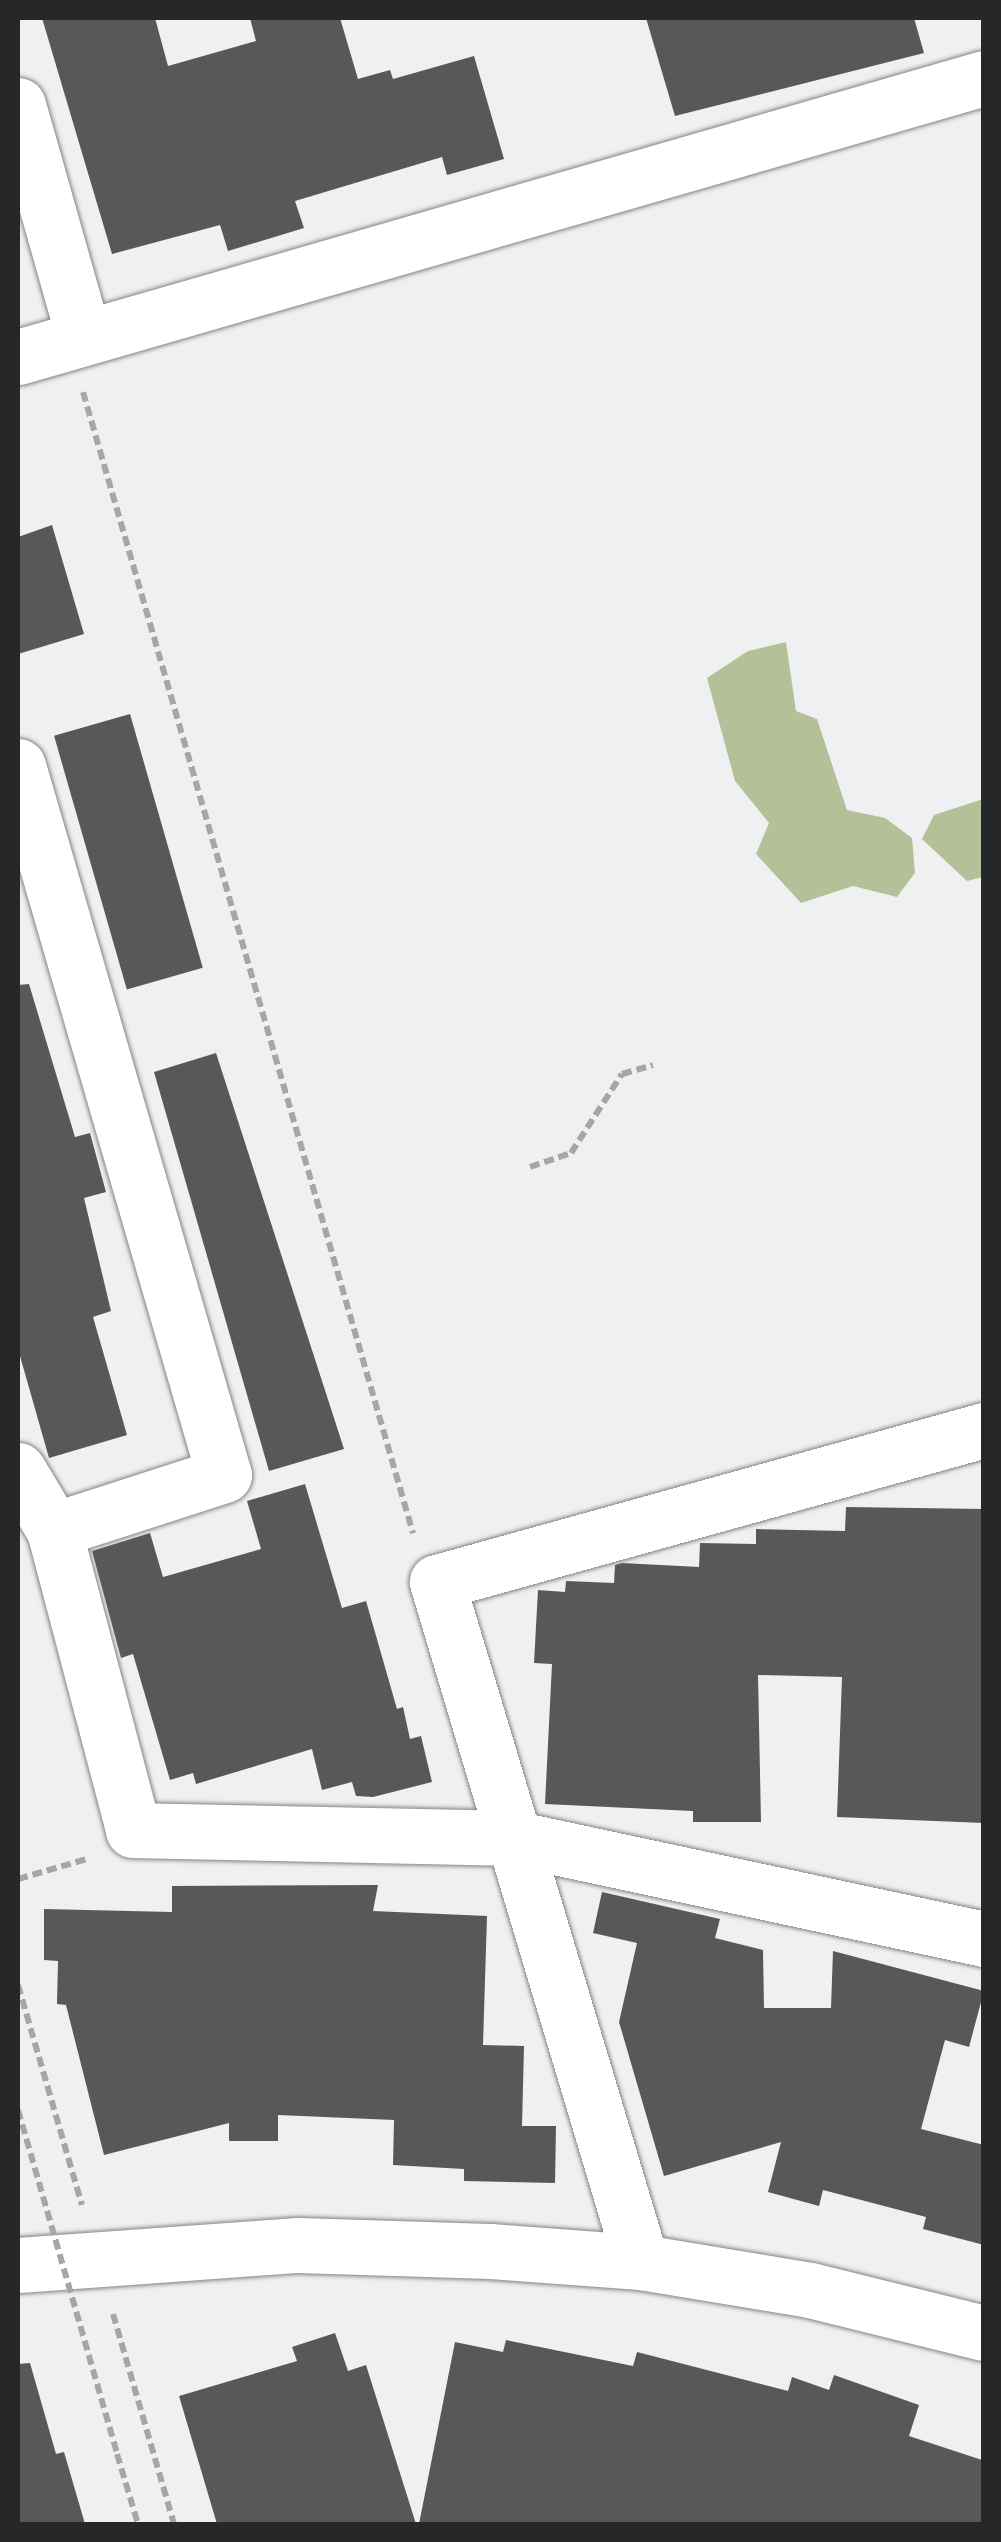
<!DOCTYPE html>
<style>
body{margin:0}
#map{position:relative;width:1001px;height:2542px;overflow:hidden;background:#eef0f2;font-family:Lato,sans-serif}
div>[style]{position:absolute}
.forest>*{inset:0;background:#b5c099}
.building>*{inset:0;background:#565859;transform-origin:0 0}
.path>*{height:6px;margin-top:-3px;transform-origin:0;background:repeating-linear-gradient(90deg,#a4a6a7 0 10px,transparent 0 15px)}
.roads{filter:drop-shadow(0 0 2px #828486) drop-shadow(0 0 2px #828486)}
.minor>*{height:55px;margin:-27.5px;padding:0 27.5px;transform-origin:27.5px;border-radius:27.5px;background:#fff}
.path-bridge>*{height:6px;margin-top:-3px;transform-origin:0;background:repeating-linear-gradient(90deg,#a4a6a7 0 10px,transparent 0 15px)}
span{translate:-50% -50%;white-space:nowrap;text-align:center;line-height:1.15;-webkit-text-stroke:10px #fcfdff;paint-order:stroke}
.frame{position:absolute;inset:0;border:20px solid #262728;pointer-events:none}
</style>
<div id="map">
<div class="forest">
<div style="clip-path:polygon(786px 642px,796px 711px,817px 719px,847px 810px,885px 818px,912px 838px,915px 873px,897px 897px,853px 886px,801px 903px,756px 854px,769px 823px,735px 781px,707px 678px,748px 651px)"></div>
<div style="clip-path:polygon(983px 799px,983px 877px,967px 881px,922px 839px,934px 815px)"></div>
</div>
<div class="building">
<div style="clip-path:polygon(42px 18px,155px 18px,168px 66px,256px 41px,250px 18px,340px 18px,358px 79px,390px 70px,393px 79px,474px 56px,504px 159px,447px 175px,442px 157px,295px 201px,304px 228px,228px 251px,220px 225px,112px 254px)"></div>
<div style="clip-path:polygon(646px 18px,914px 18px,924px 53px,675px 116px)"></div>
<div style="clip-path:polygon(52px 525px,84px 634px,18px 654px,18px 537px)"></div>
<div style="left:130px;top:714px;width:264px;height:79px;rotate:74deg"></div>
<div style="clip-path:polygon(29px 984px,75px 1137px,90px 1133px,106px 1192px,84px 1198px,111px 1311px,93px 1317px,127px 1435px,49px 1458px,18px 1349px,18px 985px)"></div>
<div style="clip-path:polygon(216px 1053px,344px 1449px,269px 1471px,154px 1072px)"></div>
<div style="clip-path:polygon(305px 1484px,342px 1608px,366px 1601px,397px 1709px,403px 1707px,410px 1739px,421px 1736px,432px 1782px,373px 1797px,356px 1796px,352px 1782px,322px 1790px,312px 1749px,196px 1784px,193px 1773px,170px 1780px,133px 1654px,121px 1658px,92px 1551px,150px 1533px,163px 1577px,261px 1549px,247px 1501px)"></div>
<div style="clip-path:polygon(846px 1507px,984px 1509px,984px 1823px,837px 1817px,842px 1677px,758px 1675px,761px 1822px,693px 1822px,693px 1811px,545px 1804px,552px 1664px,534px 1663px,538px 1590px,565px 1592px,566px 1581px,614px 1583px,615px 1565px,622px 1563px,699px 1567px,700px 1543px,756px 1544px,756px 1529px,845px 1531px)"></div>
<div style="clip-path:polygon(378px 1885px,373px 1911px,487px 1916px,483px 2045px,524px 2046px,522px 2126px,556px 2126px,555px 2183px,464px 2181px,464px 2169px,393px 2165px,394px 2120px,278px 2115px,278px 2141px,229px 2141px,229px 2123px,104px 2155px,66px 2005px,57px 2004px,58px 1961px,44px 1960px,44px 1909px,172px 1912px,172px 1886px)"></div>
<div style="clip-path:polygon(602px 1892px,720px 1919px,715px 1938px,763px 1950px,764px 2008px,831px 2008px,833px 1951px,984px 1991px,969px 2047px,945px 2040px,921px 2129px,984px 2145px,984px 2245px,923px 2229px,926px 2217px,823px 2190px,819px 2206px,768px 2192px,781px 2142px,664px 2176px,619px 2022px,637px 1943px,593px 1933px)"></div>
<div style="clip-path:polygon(335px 2333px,348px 2371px,366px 2365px,416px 2524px,217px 2524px,179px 2396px,297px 2361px,292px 2347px)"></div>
<div style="clip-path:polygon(506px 2340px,633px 2366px,637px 2352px,788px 2391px,792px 2377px,829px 2390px,834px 2375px,919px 2405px,909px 2436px,982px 2460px,984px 2524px,419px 2524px,455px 2342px,503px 2352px)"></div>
<div style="clip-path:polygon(30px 2363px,56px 2454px,64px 2452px,85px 2524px,18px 2524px,18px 2364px)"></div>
</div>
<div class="path">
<div style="left:83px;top:392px;width:1188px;rotate:73.87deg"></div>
<div style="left:530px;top:1167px;width:43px;rotate:-18.9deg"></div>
<div style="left:571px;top:1153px;width:94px;rotate:-57.2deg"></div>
<div style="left:622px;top:1074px;width:32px;rotate:-16deg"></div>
<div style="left:18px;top:1879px;width:72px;rotate:-16.2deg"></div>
<div style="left:18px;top:1985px;width:229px;rotate:73.8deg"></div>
<div style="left:113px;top:2314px;width:219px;rotate:73.8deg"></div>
<div style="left:117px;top:2454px;width:73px;rotate:73.3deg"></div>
</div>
<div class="roads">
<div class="minor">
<div style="left:18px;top:105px;width:242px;rotate:74.2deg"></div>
<div style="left:18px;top:357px;width:1005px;rotate:-16.11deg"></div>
<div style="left:18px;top:766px;width:738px;rotate:73.8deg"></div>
<div style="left:224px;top:1475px;width:179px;rotate:162.1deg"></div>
<div style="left:18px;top:1470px;width:70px;rotate:59deg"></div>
<div style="left:54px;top:1530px;width:310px;rotate:75.2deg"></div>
<div style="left:133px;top:1830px;width:380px;rotate:1.2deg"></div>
<div style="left:513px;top:1838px;width:482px;rotate:12.1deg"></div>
<div style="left:641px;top:2262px;width:710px;rotate:-106.7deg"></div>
<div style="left:437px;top:1582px;width:568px;rotate:-15.53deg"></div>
<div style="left:18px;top:2265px;width:281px;rotate:-4.1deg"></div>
<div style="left:298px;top:2245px;width:192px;rotate:1.8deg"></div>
<div style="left:490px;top:2251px;width:151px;rotate:4.2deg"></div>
<div style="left:641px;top:2262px;width:171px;rotate:9.4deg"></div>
<div style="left:810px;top:2290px;width:179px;rotate:13.9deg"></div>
</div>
</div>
<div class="path-bridge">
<div style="left:18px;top:2110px;width:358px;rotate:73.9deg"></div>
</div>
<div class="frame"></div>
</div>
